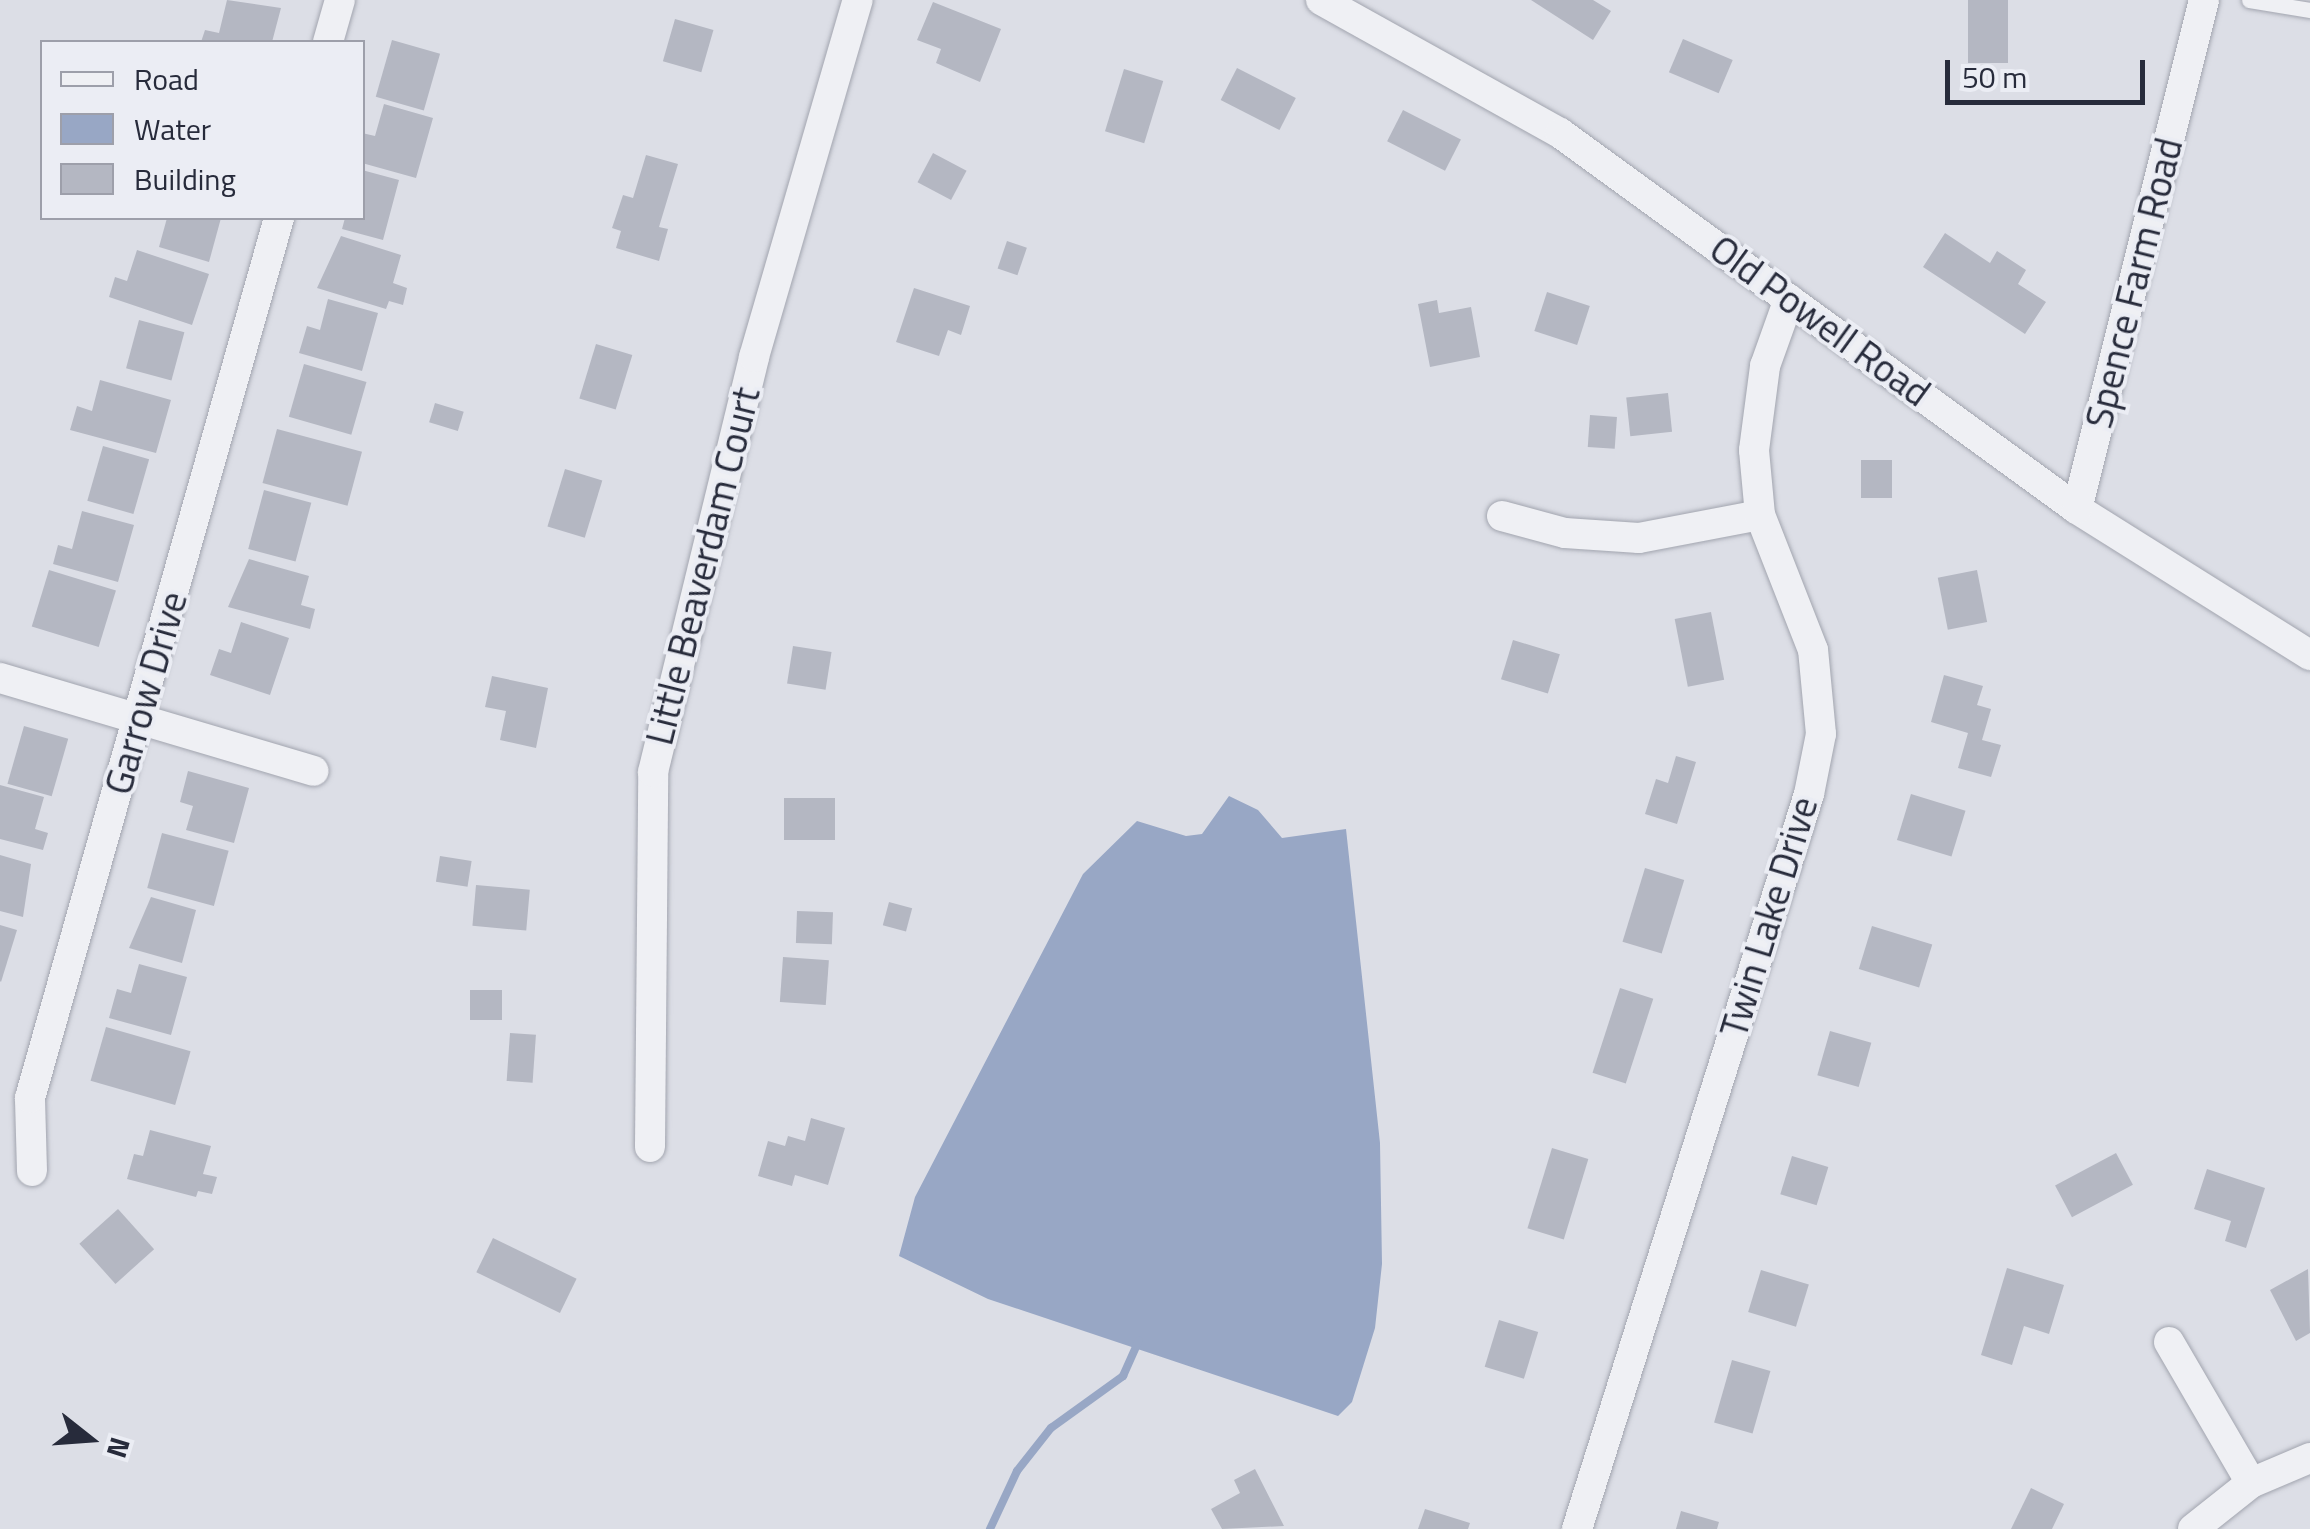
<!DOCTYPE html>
<style>
body{margin:0}
#map{position:relative;width:2310px;height:1529px;overflow:hidden;background:#dcdee6;font-family:"Titillium Web",sans-serif}
div>[style]{position:absolute}
.water>*{inset:0;background:#98a7c5}
.stream>*{height:8px;margin:-4px;padding:0 4px;transform-origin:4px;border-radius:4px;background:#98a7c5}
.building>*{inset:0;background:#b4b7c2;transform-origin:0 0}
.roads{filter:drop-shadow(0 0 2px #a2a5af) drop-shadow(0 0 2px #a2a5af)}
.lane>*{height:15px;margin:-7.5px;padding:0 7.5px;transform-origin:7.5px;border-radius:7.5px;background:#eff0f4}
.street>*{height:30px;margin:-15px;padding:0 15px;transform-origin:15px;border-radius:15px;background:#eff0f4}
span{translate:-50% -50%;white-space:nowrap;text-align:center;line-height:1.15;-webkit-text-stroke:8px #ebedf4;paint-order:stroke}
.street-label{font-size:38px;color:#272b3b}
.legend{position:absolute;left:40px;top:40px;width:325px;height:180px;box-sizing:border-box;background:#ebedf4;border:2px solid #9d9faa;margin:0;padding:12px 18px;list-style:none;font-size:30px;color:#272b3b}
.legend li{display:flex;align-items:center;gap:20px;height:50px}
.legend b{width:50px;border:2px solid #9d9faa}
.north{position:absolute;left:40px;top:1389px;width:100px;height:100px;-webkit-text-stroke:8px #ebedf4;paint-order:stroke;rotate:107deg;font-size:28px;font-weight:700;line-height:40px;text-align:center;color:#272b3b}
.north::after{content:'';display:block;margin:auto;width:35px;height:45px;background:#272b3b;clip-path:polygon(50% 0,100% 100%,50% 72%,0 100%)}
.scale{position:absolute;left:1945px;top:60px;width:200px;height:45px;box-sizing:border-box;border:5px solid #272b3b;border-top:0;padding-left:12px;font-size:30px;line-height:35px;white-space:nowrap;color:#272b3b;-webkit-text-stroke:8px #ebedf4;paint-order:stroke}
</style>
<div id="map">
<div class="water">
<div style="clip-path:polygon(1229px 796px,1258px 810px,1282px 838px,1346px 829px,1380px 1143px,1382px 1264px,1375px 1328px,1352px 1402px,1338px 1416px,988px 1299px,899px 1256px,915px 1197px,1083px 874px,1137px 821px,1186px 836px,1202px 834px)"></div>
</div>
<div class="stream">
<div style="left:990px;top:1529px;width:64px;rotate:-65deg"></div>
<div style="left:1017px;top:1471px;width:55px;rotate:-51.7deg"></div>
<div style="left:1051px;top:1428px;width:89px;rotate:-35.8deg"></div>
<div style="left:1123px;top:1376px;width:39px;rotate:-66deg"></div>
</div>
<div class="building">
<div style="clip-path:polygon(227px 0,281px 8px,272px 42px,201px 42px,205px 30px,219px 33px)"></div>
<div style="clip-path:polygon(1531px 0,1593px 0,1611px 11px,1593px 40px)"></div>
<div style="left:1968px;top:0;width:40px;height:63px"></div>
<div style="clip-path:polygon(933px 2px,1001px 29px,980px 82px,936px 63px,941px 49px,917px 40px)"></div>
<div style="left:675px;top:19px;width:40px;height:44px;rotate:16deg"></div>
<div style="left:1683px;top:39px;width:54px;height:36px;rotate:23deg"></div>
<div style="left:392px;top:40px;width:50px;height:59px;rotate:16deg"></div>
<div style="left:1237px;top:68px;width:66px;height:36px;rotate:27deg"></div>
<div style="left:1124px;top:69px;width:41px;height:65px;rotate:17deg"></div>
<div style="clip-path:polygon(384px 104px,433px 118px,416px 178px,362px 163px,362px 133px,375px 136px)"></div>
<div style="left:1403px;top:110px;width:65px;height:35px;rotate:27deg"></div>
<div style="left:933px;top:153px;width:38px;height:33px;rotate:28deg"></div>
<div style="clip-path:polygon(646px 155px,678px 164px,659px 227px,668px 229px,659px 261px,616px 248px,621px 231px,612px 228px,623px 195px,633px 198px)"></div>
<div style="clip-path:polygon(362px 170px,399px 180px,383px 240px,342px 229px,345px 218px,362px 218px)"></div>
<div style="clip-path:polygon(167px 218px,221px 218px,209px 262px,159px 247px)"></div>
<div style="clip-path:polygon(1945px 233px,1990px 263px,1997px 251px,2026px 270px,2018px 284px,2046px 302px,2025px 334px,1923px 267px)"></div>
<div style="clip-path:polygon(341px 236px,401px 255px,393px 283px,407px 288px,403px 305px,389px 301px,386px 309px,317px 288px)"></div>
<div style="left:1007px;top:241px;width:21px;height:29px;rotate:19deg"></div>
<div style="clip-path:polygon(137px 250px,209px 274px,192px 325px,109px 297px,115px 277px,127px 281px)"></div>
<div style="clip-path:polygon(914px 288px,970px 306px,961px 335px,948px 330px,939px 356px,896px 342px)"></div>
<div style="left:1547px;top:292px;width:45px;height:41px;rotate:18deg"></div>
<div style="clip-path:polygon(328px 299px,378px 313px,362px 371px,299px 353px,307px 326px,320px 330px)"></div>
<div style="clip-path:polygon(1437px 300px,1439px 313px,1471px 307px,1480px 357px,1430px 367px,1418px 304px)"></div>
<div style="left:139px;top:320px;width:47px;height:50px;rotate:15deg"></div>
<div style="left:596px;top:344px;width:38px;height:57px;rotate:17deg"></div>
<div style="left:304px;top:364px;width:65px;height:55px;rotate:16deg"></div>
<div style="clip-path:polygon(100px 380px,171px 400px,156px 453px,70px 430px,77px 406px,92px 411px)"></div>
<div style="left:1668px;top:393px;width:39px;height:42px;rotate:84deg"></div>
<div style="left:435px;top:403px;width:30px;height:20px;rotate:17deg"></div>
<div style="left:1590px;top:415px;width:27px;height:32px;rotate:4deg"></div>
<div style="left:277px;top:429px;width:88px;height:56px;rotate:15deg"></div>
<div style="left:103px;top:446px;width:48px;height:57px;rotate:16deg"></div>
<div style="left:1892px;top:460px;width:38px;height:31px;rotate:90deg"></div>
<div style="left:565px;top:469px;width:39px;height:60px;rotate:17deg"></div>
<div style="left:264px;top:490px;width:49px;height:61px;rotate:15deg"></div>
<div style="clip-path:polygon(82px 511px,134px 525px,118px 582px,53px 564px,58px 545px,72px 549px)"></div>
<div style="clip-path:polygon(249px 559px,309px 576px,301px 605px,315px 609px,310px 629px,228px 607px)"></div>
<div style="left:49px;top:570px;width:70px;height:59px;rotate:17deg"></div>
<div style="left:1977px;top:570px;width:53px;height:40px;rotate:79deg"></div>
<div style="left:1711px;top:612px;width:69px;height:37px;rotate:79deg"></div>
<div style="clip-path:polygon(241px 622px,289px 638px,270px 695px,210px 675px,219px 649px,231px 653px)"></div>
<div style="left:1513px;top:640px;width:49px;height:41px;rotate:17deg"></div>
<div style="left:793px;top:646px;width:39px;height:38px;rotate:9deg"></div>
<div style="clip-path:polygon(1944px 675px,1983px 686px,1977px 705px,1991px 709px,1982px 740px,2001px 745px,1991px 777px,1958px 768px,1968px 733px,1931px 722px)"></div>
<div style="clip-path:polygon(492px 676px,548px 688px,536px 748px,500px 740px,506px 711px,485px 707px)"></div>
<div style="left:24px;top:726px;width:46px;height:60px;rotate:16deg"></div>
<div style="clip-path:polygon(1676px 756px,1696px 762px,1677px 824px,1645px 814px,1656px 779px,1668px 783px)"></div>
<div style="clip-path:polygon(188px 771px,249px 788px,234px 843px,186px 830px,193px 806px,180px 802px)"></div>
<div style="clip-path:polygon(0 785px,44px 797px,35px 829px,48px 833px,43px 850px,0 839px)"></div>
<div style="left:1911px;top:794px;width:57px;height:48px;rotate:17deg"></div>
<div style="left:784px;top:798px;width:51px;height:42px"></div>
<div style="left:162px;top:833px;width:69px;height:57px;rotate:15deg"></div>
<div style="clip-path:polygon(0 855px,31px 864px,23px 917px,0 911px)"></div>
<div style="left:440px;top:856px;width:32px;height:26px;rotate:9deg"></div>
<div style="left:1645px;top:868px;width:41px;height:77px;rotate:17deg"></div>
<div style="left:476px;top:885px;width:54px;height:41px;rotate:5deg"></div>
<div style="clip-path:polygon(151px 897px,196px 910px,182px 963px,129px 948px)"></div>
<div style="left:889px;top:902px;width:24px;height:24px;rotate:15deg"></div>
<div style="left:797px;top:911px;width:36px;height:32px;rotate:2deg"></div>
<div style="clip-path:polygon(0 925px,17px 930px,1px 982px,0 981px)"></div>
<div style="left:1872px;top:926px;width:63px;height:45px;rotate:17deg"></div>
<div style="left:783px;top:957px;width:46px;height:45px;rotate:4deg"></div>
<div style="clip-path:polygon(139px 964px,187px 977px,171px 1035px,109px 1018px,117px 989px,131px 993px)"></div>
<div style="left:1620px;top:988px;width:35px;height:89px;rotate:18deg"></div>
<div style="left:470px;top:990px;width:32px;height:30px"></div>
<div style="left:106px;top:1027px;width:88px;height:56px;rotate:16deg"></div>
<div style="left:1830px;top:1031px;width:43px;height:46px;rotate:16deg"></div>
<div style="left:510px;top:1033px;width:26px;height:48px;rotate:4deg"></div>
<div style="clip-path:polygon(811px 1118px,845px 1128px,828px 1185px,795px 1175px,792px 1186px,758px 1176px,768px 1141px,785px 1146px,788px 1136px,805px 1141px)"></div>
<div style="clip-path:polygon(150px 1130px,211px 1146px,203px 1174px,217px 1177px,212px 1194px,198px 1191px,196px 1197px,127px 1179px,134px 1154px,143px 1156px)"></div>
<div style="left:1552px;top:1148px;width:38px;height:84px;rotate:17deg"></div>
<div style="left:2116px;top:1153px;width:36px;height:69px;rotate:62deg"></div>
<div style="left:1792px;top:1156px;width:38px;height:40px;rotate:17deg"></div>
<div style="clip-path:polygon(2207px 1169px,2265px 1188px,2246px 1248px,2225px 1241px,2231px 1221px,2194px 1209px)"></div>
<div style="left:118px;top:1209px;width:54px;height:52px;rotate:48deg"></div>
<div style="left:493px;top:1238px;width:93px;height:38px;rotate:26deg"></div>
<div style="clip-path:polygon(2007px 1268px,2064px 1285px,2049px 1334px,2024px 1326px,2012px 1365px,1981px 1355px)"></div>
<div style="clip-path:polygon(2308px 1269px,2310px 1333px,2296px 1341px,2270px 1290px)"></div>
<div style="left:1761px;top:1270px;width:50px;height:44px;rotate:17deg"></div>
<div style="left:1499px;top:1320px;width:41px;height:49px;rotate:17deg"></div>
<div style="left:1732px;top:1360px;width:40px;height:65px;rotate:16deg"></div>
<div style="clip-path:polygon(1255px 1469px,1284px 1526px,1222px 1529px,1211px 1509px,1240px 1493px,1234px 1480px)"></div>
<div style="clip-path:polygon(2031px 1488px,2064px 1504px,2052px 1529px,2011px 1529px)"></div>
<div style="clip-path:polygon(1425px 1509px,1470px 1523px,1468px 1529px,1418px 1529px)"></div>
<div style="clip-path:polygon(1681px 1511px,1719px 1522px,1717px 1529px,1676px 1529px)"></div>
</div>
<div class="roads">
<div class="lane">
<div style="left:2249px;top:0;width:62px;rotate:9.3deg"></div>
</div>
<div class="street">
<div style="left:1321px;top:0;width:274px;rotate:29.1deg"></div>
<div style="left:1560px;top:133px;width:639px;rotate:36.03deg"></div>
<div style="left:2077px;top:509px;width:275px;rotate:32.1deg"></div>
<div style="left:328px;top:42px;width:44px;rotate:-74.1deg"></div>
<div style="left:2077px;top:509px;width:525px;rotate:-75.99deg"></div>
<div style="left:1502px;top:516px;width:65px;rotate:15.1deg"></div>
<div style="left:1565px;top:533px;width:74px;rotate:3.9deg"></div>
<div style="left:1639px;top:538px;width:123px;rotate:-10.8deg"></div>
<div style="left:0;top:678px;width:327px;rotate:16.5deg"></div>
<div style="left:650px;top:1147px;width:375px;rotate:-89.5deg"></div>
<div style="left:653px;top:772px;width:427px;rotate:-76.3deg"></div>
<div style="left:754px;top:357px;width:372px;rotate:-73.8deg"></div>
<div style="left:32px;top:1171px;width:73px;rotate:-91.6deg"></div>
<div style="left:30px;top:1098px;width:915px;rotate:-74.2deg"></div>
<div style="left:2169px;top:1342px;width:163px;rotate:59.8deg"></div>
<div style="left:1577px;top:1529px;width:771px;rotate:-72.48deg"></div>
<div style="left:1809px;top:794px;width:61px;rotate:-78.7deg"></div>
<div style="left:1821px;top:734px;width:84px;rotate:-95.4deg"></div>
<div style="left:1813px;top:650px;width:145px;rotate:-111.4deg"></div>
<div style="left:1760px;top:515px;width:65px;rotate:-95.3deg"></div>
<div style="left:1754px;top:450px;width:85px;rotate:-82.5deg"></div>
<div style="left:1765px;top:366px;width:71px;rotate:-70.3deg"></div>
<div style="left:2193px;top:1529px;width:74px;rotate:-38.4deg"></div>
<div style="left:2251px;top:1483px;width:64px;rotate:-23deg"></div>
</div>
</div>
<div class="street-label">
<span style="left:2134px;top:283px;rotate:-76deg">Spence Farm Road</span>
<span style="left:1820px;top:321px;rotate:36deg">Old Powell Road</span>
<span style="left:703px;top:566px;rotate:-76deg">Little Beaverdam Court</span>
<span style="left:146px;top:693px;rotate:-74deg">Garrow Drive</span>
<span style="left:1769px;top:917px;rotate:-73deg">Twin Lake Drive</span>
</div>
<ul class="legend">
<li><b style="height:12px;background:#eff0f4"></b>Road</li>
<li><b style="height:28px;background:#98a7c5"></b>Water</li>
<li><b style="height:28px;background:#b4b7c2"></b>Building</li>
</ul>
<div class="north">N</div>
<div class="scale">50 m</div>
</div>
